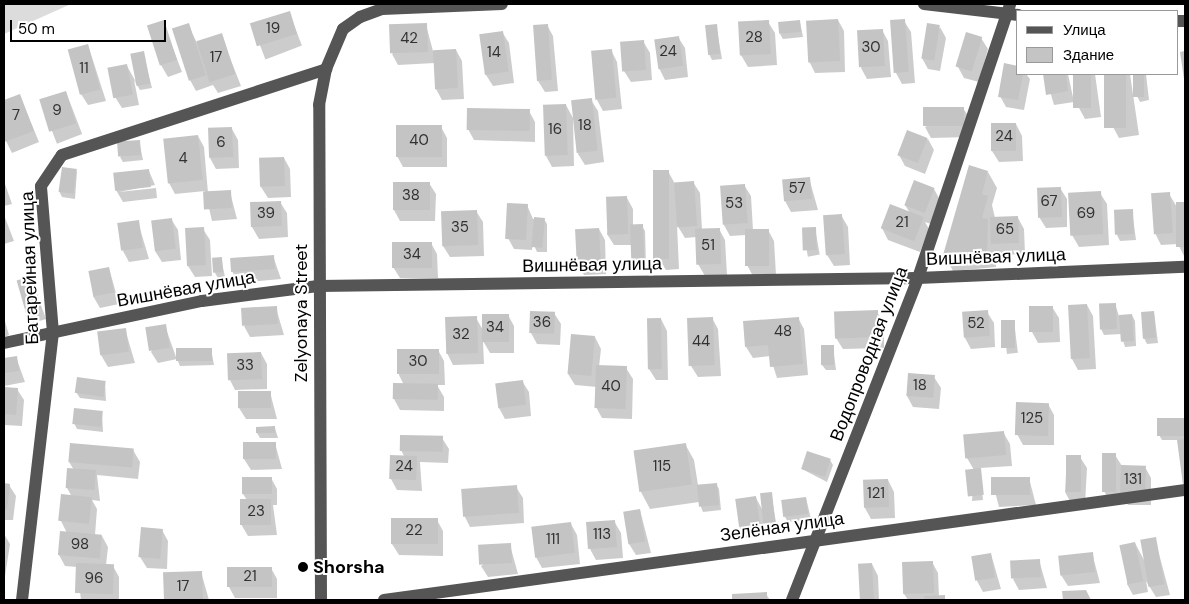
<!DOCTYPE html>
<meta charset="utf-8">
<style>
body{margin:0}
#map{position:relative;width:1189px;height:604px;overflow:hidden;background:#fff;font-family:"DM Sans",sans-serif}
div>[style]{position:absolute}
.green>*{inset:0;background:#dcdcdc}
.shadow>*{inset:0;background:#0003;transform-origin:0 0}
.building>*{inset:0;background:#c4c4c4;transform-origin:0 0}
.minor>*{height:12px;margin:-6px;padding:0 6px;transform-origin:6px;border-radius:6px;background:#555}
.dots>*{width:14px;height:14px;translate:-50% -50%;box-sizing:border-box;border:2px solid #fff;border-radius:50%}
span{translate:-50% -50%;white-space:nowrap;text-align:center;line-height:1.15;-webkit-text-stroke:4px #fff;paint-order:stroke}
.number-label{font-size:15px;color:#313131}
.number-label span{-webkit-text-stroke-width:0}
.street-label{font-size:18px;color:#000}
.poi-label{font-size:18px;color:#000;font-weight:700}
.left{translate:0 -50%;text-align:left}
.frame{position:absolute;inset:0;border:5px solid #000;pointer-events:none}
.legend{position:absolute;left:1016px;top:10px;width:162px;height:65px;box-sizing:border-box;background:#fff;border:1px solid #999;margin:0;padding:6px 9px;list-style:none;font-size:15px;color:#000}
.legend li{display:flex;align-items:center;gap:10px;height:25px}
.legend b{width:25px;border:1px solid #999}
.scale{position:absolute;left:10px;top:20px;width:156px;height:22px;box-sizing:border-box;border:2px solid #000;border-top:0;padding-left:6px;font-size:15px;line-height:18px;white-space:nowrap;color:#000;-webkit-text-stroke:4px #fff;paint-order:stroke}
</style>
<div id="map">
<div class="green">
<div style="clip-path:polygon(4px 4px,71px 4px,4px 34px)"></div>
</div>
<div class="shadow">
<div style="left:289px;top:12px;width:36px;height:39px;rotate:69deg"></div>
<div style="clip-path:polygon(838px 20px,844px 31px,845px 72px,815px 73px,809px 61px)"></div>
<div style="clip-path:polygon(904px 21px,911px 32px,915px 83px,902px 84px,896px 73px,891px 22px)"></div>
<div style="clip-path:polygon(163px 22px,182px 72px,168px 77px,161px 65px)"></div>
<div style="clip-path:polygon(768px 22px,775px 33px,777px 65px,748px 67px,741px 55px)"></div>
<div style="clip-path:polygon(800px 22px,803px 37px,783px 39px,780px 34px)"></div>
<div style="clip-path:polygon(188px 25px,197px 43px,221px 35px,241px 86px,218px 93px,213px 85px,196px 91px,190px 80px)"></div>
<div style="clip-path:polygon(426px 25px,433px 51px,456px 50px,462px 61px,464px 99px,442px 100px,436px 89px,435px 63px,398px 65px,392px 54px)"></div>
<div style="clip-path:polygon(547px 25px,553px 36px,558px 91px,545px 92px,538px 81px)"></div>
<div style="clip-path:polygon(716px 25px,722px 59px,712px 60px,709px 54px)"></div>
<div style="clip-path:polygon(940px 27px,946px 38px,940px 71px,928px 69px,922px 58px)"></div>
<div style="clip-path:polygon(882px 30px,888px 41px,891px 77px,867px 79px,861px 68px)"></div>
<div style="clip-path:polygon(502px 32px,509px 43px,514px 83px,493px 86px,486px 75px)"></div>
<div style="clip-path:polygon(678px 37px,685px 48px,688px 77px,665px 80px,659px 68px)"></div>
<div style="clip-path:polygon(981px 38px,988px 49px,979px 82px,964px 78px,958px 67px)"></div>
<div style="clip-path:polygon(643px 41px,650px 53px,652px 80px,631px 82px,624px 71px,622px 43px)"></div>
<div style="clip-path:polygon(88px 45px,106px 101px,88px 105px,81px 94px)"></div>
<div style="clip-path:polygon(611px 50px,617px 62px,622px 109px,603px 111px,597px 100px)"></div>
<div style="clip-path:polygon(143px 52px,152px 88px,140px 90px,134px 80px,139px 105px,122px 108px,115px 97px,127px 66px,136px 82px)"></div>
<div style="clip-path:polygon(1018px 74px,1026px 74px,1030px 79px,1024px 110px,1006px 107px,1000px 96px)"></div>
<div style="clip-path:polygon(1045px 74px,1068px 74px,1074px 102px,1054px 105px)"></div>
<div style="clip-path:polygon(1075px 74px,1095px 74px,1101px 117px,1085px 119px,1079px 108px)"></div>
<div style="clip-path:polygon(1105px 74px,1130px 74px,1139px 135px,1119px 138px,1113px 127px)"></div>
<div style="clip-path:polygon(1134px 74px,1146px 74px,1149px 100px,1140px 102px,1137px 96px)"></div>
<div style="left:66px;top:92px;width:45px;height:27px;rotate:69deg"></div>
<div style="clip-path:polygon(20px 96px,39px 142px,12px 153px,4px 137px,4px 102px)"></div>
<div style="clip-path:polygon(591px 100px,598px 111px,604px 162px,585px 165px,578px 154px)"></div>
<div style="clip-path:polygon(566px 105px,573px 118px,574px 166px,552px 167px,546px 156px)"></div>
<div style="clip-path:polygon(963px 108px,970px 119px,970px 137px,931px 138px,925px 127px)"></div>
<div style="clip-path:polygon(529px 111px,535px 122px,535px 142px,474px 140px,468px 129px)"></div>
<div style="clip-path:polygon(1016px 124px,1022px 136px,1023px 161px,999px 162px,992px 151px)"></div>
<div style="clip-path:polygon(441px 127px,447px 138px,447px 167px,403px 167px,397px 156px)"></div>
<div style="clip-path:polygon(232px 129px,238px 140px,239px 168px,216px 169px,210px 158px)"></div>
<div style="clip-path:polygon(198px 136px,204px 147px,208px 193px,230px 192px,237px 219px,212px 221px,205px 191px,175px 194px,169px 183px)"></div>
<div style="clip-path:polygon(928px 139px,934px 150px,925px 174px,905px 166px,899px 155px)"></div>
<div style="clip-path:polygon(139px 141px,143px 160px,123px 162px,120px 157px)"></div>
<div style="clip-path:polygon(284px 158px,290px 169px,291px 197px,268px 198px,261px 187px)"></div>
<div style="clip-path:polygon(77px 171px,75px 199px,62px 197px,59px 191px)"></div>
<div style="clip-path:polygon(149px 171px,155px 185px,119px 192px,156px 188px,157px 198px,123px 202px,116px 190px)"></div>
<div style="clip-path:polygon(668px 171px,675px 184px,693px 182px,700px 193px,702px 230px,719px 229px,725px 240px,727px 275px,705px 276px,698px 264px,697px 237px,685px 238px,677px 225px,679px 269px,666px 270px,659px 259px,655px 172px)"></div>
<div style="clip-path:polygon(988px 172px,997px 188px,992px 205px,995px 218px,1018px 218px,1024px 229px,1025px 254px,999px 255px,997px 251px,996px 267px,953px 271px,944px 254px)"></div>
<div style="clip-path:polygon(809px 178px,818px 210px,791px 212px,785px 201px)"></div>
<div style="clip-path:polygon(4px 181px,12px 204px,4px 206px)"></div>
<div style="clip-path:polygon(429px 183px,436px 194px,435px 221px,400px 221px,394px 210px)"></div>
<div style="clip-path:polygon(744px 185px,751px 196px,753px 230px,768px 230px,774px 241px,776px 275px,753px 276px,747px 265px,746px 235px,730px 236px,724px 225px,721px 187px)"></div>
<div style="clip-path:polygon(1060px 188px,1067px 199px,1067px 227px,1046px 228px,1039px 217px,1039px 189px)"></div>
<div style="clip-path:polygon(934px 189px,940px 200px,931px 224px,925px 222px,929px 229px,920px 252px,888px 240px,882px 228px,910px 213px,905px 205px)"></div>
<div style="clip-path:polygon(1100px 193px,1107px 204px,1109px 245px,1079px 247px,1072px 235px)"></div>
<div style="clip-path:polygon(1169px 194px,1177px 207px,1185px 203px,1185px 258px,1178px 244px,1161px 245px,1155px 233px)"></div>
<div style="clip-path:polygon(627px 198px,633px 209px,633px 226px,642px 226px,645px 231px,646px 265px,635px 266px,632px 245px,614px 245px,607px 234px)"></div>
<div style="clip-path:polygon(280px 202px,287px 213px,288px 237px,259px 239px,252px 227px)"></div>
<div style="clip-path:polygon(527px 205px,533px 219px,544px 219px,547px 224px,547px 252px,537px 252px,533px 243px,532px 250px,514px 249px,508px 238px)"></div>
<div style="clip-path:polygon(1132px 210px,1136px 240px,1120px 241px,1117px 235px)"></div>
<div style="clip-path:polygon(476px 211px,483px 222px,484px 256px,450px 257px,443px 246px)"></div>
<div style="clip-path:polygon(4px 215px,14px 241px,4px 244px)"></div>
<div style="clip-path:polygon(841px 215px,848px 227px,850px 265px,834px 266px,827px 255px)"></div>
<div style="clip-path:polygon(171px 219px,178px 230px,181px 260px,162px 262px,155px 251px)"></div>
<div style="clip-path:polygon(138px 222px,149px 259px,129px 262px,123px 251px)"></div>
<div style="left:815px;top:228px;width:27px;height:12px;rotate:80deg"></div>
<div style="clip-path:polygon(203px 229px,210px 240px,212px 276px,195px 277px,188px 266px,186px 230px)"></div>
<div style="clip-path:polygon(599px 229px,605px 240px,606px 274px,584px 275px,578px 264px)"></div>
<div style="clip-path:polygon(431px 243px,437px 254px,438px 278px,400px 278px,393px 267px)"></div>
<div style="clip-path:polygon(273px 256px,281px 279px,238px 283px,232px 271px)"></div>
<div style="clip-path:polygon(221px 258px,225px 277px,218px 278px,215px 273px)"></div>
<div style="clip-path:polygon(109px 268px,119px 304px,100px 308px,93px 296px)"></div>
<div style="clip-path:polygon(31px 278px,46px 319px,33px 323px,26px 311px)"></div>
<div style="clip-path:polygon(1115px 304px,1119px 316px,1132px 315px,1135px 321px,1136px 346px,1125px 347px,1121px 334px,1104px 335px,1101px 329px)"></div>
<div style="clip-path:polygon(1087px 305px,1093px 316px,1096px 369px,1078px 370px,1072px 359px)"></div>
<div style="clip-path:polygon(1052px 307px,1059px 318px,1060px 342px,1038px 343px,1032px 332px)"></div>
<div style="clip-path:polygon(276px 308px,284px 335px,250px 337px,244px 326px)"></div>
<div style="clip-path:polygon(531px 312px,554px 313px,561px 324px,560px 345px,537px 344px,531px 333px)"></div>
<div style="clip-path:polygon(877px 312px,884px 323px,884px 348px,843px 349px,836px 338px)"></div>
<div style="clip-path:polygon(987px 312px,994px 323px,995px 347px,971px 349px,965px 338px)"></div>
<div style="clip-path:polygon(1154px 312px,1158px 343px,1147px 344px,1144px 338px)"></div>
<div style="clip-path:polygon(508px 315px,514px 326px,514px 353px,490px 353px,483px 341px,484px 364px,453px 365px,447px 353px,476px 318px,483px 330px)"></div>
<div style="clip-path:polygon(4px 318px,9px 335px,4px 337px)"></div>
<div style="clip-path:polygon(712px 318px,718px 329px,721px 376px,698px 377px,691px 366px)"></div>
<div style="clip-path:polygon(798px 318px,804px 329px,808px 375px,777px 378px,770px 356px,753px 358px,746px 347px)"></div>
<div style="clip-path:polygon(661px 319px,667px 331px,668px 380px,656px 380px,649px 369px)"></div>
<div style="left:1014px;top:321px;width:32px;height:11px;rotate:83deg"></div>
<div style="clip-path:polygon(165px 326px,176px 357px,211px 349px,214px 365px,180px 366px,177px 359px,158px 363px,151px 352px)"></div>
<div style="clip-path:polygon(125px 329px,135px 363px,108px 367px,101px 355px)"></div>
<div style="clip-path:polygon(595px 337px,601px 349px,599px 367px,626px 368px,633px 379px,632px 419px,602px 418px,596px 407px,597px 387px,575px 385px,568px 374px)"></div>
<div style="clip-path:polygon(833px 346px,836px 370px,826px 370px,822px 365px)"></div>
<div style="clip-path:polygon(438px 350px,444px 361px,445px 385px,437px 385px,444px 397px,444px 411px,400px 410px,394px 399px,404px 385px,399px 375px,398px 351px)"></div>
<div style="clip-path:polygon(261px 353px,267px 364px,267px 389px,235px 390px,229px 378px)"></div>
<div style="clip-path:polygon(16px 357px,25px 382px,4px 386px,4px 360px)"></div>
<div style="clip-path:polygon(934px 377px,941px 388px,939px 409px,913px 407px,907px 396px)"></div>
<div style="clip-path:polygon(522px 381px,529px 392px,531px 416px,505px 419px,499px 408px)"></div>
<div style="clip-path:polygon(105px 382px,106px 401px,80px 398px,76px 392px)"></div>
<div style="clip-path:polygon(4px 388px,17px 389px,24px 400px,22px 426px,4px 425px)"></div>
<div style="clip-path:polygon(270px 392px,277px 419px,246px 419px,239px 408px)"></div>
<div style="clip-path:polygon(1048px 404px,1054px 415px,1054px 445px,1023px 445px,1017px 434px)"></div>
<div style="clip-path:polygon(102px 413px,103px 432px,77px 429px,74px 423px)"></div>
<div style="clip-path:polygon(1183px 419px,1185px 422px,1185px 487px,1178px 440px,1162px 440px,1159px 435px)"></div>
<div style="clip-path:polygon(275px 428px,278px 438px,260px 438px,257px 433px)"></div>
<div style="clip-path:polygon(1003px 432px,1010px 444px,1012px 466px,980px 468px,983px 500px,972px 501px,974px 470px,967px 458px)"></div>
<div style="clip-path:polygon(442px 438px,449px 449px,448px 463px,420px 462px,422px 491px,397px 490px,391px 479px,404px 456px,401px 450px)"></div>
<div style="clip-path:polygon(275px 443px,282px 469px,251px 470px,244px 459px)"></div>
<div style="clip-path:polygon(685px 444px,694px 460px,698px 485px,716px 484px,719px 489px,721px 510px,703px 512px,699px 502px,650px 509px,641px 492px)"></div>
<div style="clip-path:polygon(133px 450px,140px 462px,138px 479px,97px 475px,100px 501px,92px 500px,97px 509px,95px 535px,102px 536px,108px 547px,106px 565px,113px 566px,119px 577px,119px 600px,81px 600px,77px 567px,65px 566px,59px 555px,67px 533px,61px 521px,72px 497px,67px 488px,74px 470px,69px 462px)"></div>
<div style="clip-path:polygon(1115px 455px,1122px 466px,1145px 467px,1151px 478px,1151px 505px,1128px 505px,1122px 494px,1110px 502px,1104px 491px)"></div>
<div style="clip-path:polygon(1067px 456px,1080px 457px,1087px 468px,1085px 504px,1071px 503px,1065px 492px)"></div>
<div style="clip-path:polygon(830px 460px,833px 465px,827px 482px,802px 469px)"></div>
<div style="clip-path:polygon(271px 478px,277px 489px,277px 505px,273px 505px,277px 535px,248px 536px,241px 524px,247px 500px,243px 494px)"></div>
<div style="clip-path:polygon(1029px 478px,1036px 505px,999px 507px,992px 480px)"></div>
<div style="clip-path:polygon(888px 480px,894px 492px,895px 518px,871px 519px,865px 508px)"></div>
<div style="clip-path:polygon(4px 484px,9px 485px,16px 496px,13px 520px,4px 520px)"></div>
<div style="clip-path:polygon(516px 487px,523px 498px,524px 523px,470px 527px,464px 515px)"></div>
<div style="clip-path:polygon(771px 493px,777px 528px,768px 529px,764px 522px,765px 535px,746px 538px,739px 526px,756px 498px,763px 511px)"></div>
<div style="clip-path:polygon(806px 498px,811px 519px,788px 522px,785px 517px)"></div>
<div style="clip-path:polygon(640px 510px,651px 553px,636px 555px,629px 544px)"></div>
<div style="clip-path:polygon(437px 520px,443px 531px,443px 556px,399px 555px,392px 544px)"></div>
<div style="clip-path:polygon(614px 521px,621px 533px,623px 558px,596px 560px,590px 549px)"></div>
<div style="clip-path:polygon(571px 524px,577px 535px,580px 564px,542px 568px,536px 557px)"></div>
<div style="clip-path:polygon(162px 530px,168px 541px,167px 569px,147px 568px,140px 557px)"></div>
<div style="clip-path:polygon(4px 534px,10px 544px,5px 576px,4px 576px)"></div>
<div style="clip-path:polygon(1155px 539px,1170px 595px,1156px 597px,1146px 581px,1148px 592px,1133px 595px,1127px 584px,1135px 543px,1144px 560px)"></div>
<div style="clip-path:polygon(510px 545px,518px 574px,488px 577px,481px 566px)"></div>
<div style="clip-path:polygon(1092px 553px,1100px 583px,1068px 586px,1061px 575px)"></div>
<div style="clip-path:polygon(991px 554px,1001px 589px,983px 592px,977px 581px)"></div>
<div style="clip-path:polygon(1039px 560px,1047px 588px,1019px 590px,1013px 579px)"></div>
<div style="clip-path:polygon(932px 562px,938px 573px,939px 597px,946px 600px,908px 600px,904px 594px)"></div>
<div style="clip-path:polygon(872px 564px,878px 576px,879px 600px,861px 600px,860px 565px)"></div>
<div style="clip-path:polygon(271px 568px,277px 579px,277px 598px,235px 598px,229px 587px)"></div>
<div style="clip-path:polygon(201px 572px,209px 600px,166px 600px,164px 574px)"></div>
<div style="clip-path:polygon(766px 594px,770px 600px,734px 600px,733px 595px)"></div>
</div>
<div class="building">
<div style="left:290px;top:11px;width:24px;height:42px;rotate:73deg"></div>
<div style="left:838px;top:19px;width:42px;height:32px;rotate:87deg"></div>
<div style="left:905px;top:19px;width:53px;height:15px;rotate:86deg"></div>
<div style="left:164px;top:20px;width:42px;height:18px;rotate:72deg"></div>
<div style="left:769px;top:20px;width:34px;height:31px;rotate:87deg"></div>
<div style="left:800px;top:20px;width:12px;height:22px;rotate:85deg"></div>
<div style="left:189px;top:23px;width:55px;height:18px;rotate:72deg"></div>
<div style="left:427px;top:23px;width:29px;height:38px;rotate:88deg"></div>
<div style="left:927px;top:23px;width:13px;height:36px;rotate:9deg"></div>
<div style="left:548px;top:24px;width:56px;height:15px;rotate:86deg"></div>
<div style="left:717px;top:24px;width:30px;height:12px;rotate:84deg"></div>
<div style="left:883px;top:29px;width:37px;height:26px;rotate:87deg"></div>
<div style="left:503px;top:31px;width:41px;height:24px;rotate:82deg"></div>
<div style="left:966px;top:32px;width:17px;height:36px;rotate:17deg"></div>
<div style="left:222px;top:33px;width:43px;height:27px;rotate:72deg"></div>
<div style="left:679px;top:36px;width:30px;height:25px;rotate:82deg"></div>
<div style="left:644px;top:40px;width:30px;height:24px;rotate:86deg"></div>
<div style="left:88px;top:44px;width:47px;height:21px;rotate:75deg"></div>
<div style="left:456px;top:49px;width:39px;height:23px;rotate:87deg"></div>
<div style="left:612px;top:49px;width:49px;height:21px;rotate:85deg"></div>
<div style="left:144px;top:51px;width:33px;height:14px;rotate:79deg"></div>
<div style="clip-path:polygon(1185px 51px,1185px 79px,1184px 79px,1180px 52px)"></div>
<div style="clip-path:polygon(1004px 63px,1018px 66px,1018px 74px,1023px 74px,1018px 100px,998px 97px)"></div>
<div style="left:127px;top:64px;width:31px;height:20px;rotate:79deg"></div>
<div style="clip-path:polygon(1043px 74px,1066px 74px,1068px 91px,1046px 95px)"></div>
<div style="left:1073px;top:74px;width:18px;height:34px"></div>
<div style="left:1104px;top:74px;width:22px;height:54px"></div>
<div style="left:1133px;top:74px;width:11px;height:23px"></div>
<div style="left:66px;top:91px;width:34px;height:28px;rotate:73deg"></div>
<div style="clip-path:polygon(20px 94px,34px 131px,4px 142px,4px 100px)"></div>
<div style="left:592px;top:98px;width:53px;height:21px;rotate:84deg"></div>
<div style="left:566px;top:104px;width:51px;height:23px;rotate:88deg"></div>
<div style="left:964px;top:107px;width:19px;height:41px;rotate:90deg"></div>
<div style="left:467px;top:108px;width:63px;height:22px;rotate:1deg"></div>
<div style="left:991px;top:123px;width:25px;height:28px"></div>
<div style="left:396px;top:125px;width:46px;height:32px"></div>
<div style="left:232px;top:127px;width:30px;height:24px;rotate:88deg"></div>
<div style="left:907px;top:130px;width:22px;height:27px;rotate:21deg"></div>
<div style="left:198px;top:135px;width:45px;height:35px;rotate:84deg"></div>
<div style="left:140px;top:140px;width:15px;height:23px;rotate:86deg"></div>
<div style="left:284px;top:157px;width:29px;height:25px;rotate:88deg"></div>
<div style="clip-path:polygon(969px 165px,988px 171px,982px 194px,988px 196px,982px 218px,988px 219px,987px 251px,943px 255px)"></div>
<div style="left:62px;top:167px;width:15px;height:25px;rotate:8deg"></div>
<div style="left:149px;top:169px;width:18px;height:36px;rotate:84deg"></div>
<div style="left:653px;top:170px;width:16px;height:89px"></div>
<div style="left:810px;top:177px;width:22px;height:28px;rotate:85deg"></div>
<div style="left:914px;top:180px;width:22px;height:27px;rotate:21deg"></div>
<div style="left:694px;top:181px;width:45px;height:20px;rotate:86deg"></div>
<div style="left:393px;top:182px;width:37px;height:28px"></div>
<div style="left:745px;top:184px;width:39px;height:25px;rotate:86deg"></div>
<div style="left:1061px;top:187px;width:30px;height:24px;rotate:88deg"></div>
<div style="left:231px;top:190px;width:18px;height:28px;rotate:87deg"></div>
<div style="left:1101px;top:191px;width:43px;height:33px;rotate:87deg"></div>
<div style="left:1170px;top:192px;width:41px;height:19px;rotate:86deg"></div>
<div style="left:627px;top:196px;width:38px;height:21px;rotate:88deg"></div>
<div style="left:281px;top:201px;width:25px;height:31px;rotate:88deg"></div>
<div style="left:1176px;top:202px;width:9px;height:45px"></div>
<div style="left:507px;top:203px;width:21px;height:36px;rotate:3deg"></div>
<div style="left:890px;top:204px;width:36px;height:26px;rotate:21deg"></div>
<div style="left:1133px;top:209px;width:25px;height:19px;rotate:88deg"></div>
<div style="left:477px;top:210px;width:35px;height:36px;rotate:88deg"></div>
<div style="left:842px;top:214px;width:40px;height:19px;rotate:86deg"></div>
<div style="left:1018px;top:216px;width:27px;height:28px;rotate:88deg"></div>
<div style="left:534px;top:217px;width:11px;height:30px;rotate:5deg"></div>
<div style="left:172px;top:218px;width:31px;height:21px;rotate:83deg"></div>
<div style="left:139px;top:220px;width:28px;height:22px;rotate:82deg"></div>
<div style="left:643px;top:224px;width:36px;height:13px;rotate:88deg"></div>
<div style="left:204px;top:227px;width:38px;height:19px;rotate:87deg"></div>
<div style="left:816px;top:227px;width:23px;height:14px;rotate:88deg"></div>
<div style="left:599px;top:228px;width:35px;height:24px;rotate:87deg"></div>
<div style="left:720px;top:228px;width:36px;height:25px;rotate:88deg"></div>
<div style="left:745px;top:229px;width:24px;height:37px"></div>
<div style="left:392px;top:242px;width:40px;height:26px"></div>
<div style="left:274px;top:255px;width:14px;height:44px;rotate:86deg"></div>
<div style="left:222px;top:257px;width:15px;height:10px;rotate:86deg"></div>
<div style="left:109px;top:267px;width:26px;height:21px;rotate:79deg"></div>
<div style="left:32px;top:276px;width:33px;height:16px;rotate:74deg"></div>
<div style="left:1116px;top:303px;width:26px;height:17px;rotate:88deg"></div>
<div style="left:1087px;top:304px;width:54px;height:19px;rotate:87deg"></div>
<div style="left:277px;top:306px;width:18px;height:36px;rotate:87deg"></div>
<div style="left:1029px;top:306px;width:24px;height:26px"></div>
<div style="left:878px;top:310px;width:27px;height:44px;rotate:88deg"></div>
<div style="left:988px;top:310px;width:26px;height:26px;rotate:86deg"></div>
<div style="left:530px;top:311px;width:25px;height:22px;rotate:2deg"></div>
<div style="left:1154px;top:311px;width:27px;height:13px;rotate:86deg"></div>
<div style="left:482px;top:314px;width:27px;height:28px"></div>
<div style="left:1132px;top:314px;width:27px;height:13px;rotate:86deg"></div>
<div style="left:477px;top:316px;width:37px;height:32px;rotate:88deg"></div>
<div style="left:713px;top:317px;width:48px;height:26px;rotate:88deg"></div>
<div style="clip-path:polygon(799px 317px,803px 364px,770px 367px,768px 345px,745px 347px,743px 321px)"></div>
<div style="left:661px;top:318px;width:51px;height:14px;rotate:89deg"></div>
<div style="left:1001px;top:320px;width:14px;height:28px"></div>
<div style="left:166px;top:324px;width:24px;height:21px;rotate:81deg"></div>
<div style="left:126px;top:328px;width:24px;height:29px;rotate:83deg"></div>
<div style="left:571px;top:334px;width:24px;height:40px;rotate:5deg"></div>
<div style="left:821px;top:345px;width:13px;height:20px"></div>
<div style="left:176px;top:348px;width:36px;height:13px"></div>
<div style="left:439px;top:349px;width:25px;height:42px;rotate:90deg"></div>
<div style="left:261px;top:352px;width:27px;height:34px;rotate:88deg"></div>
<div style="clip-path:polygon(17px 356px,19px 371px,4px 373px,4px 358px)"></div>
<div style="left:596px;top:365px;width:31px;height:43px;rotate:2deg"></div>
<div style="left:908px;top:373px;width:27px;height:23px;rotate:4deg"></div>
<div style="left:77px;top:377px;width:29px;height:16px;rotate:8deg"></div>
<div style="left:523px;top:380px;width:25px;height:28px;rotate:83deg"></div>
<div style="left:393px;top:383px;width:45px;height:16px;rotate:1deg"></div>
<div style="clip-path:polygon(4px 387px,18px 388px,16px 415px,4px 414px)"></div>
<div style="left:271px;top:391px;width:17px;height:33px;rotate:90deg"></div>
<div style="left:1016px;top:402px;width:33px;height:33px;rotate:2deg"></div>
<div style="left:74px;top:408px;width:29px;height:16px;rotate:6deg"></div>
<div style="left:1157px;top:418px;width:27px;height:18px"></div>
<div style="clip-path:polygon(275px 426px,275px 433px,256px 433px,256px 427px)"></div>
<div style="left:1004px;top:431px;width:24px;height:41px;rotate:85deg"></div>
<div style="left:400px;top:435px;width:43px;height:16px;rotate:1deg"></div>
<div style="clip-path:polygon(1185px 439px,1185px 485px,1183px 485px,1177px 440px)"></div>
<div style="left:243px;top:442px;width:33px;height:17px"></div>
<div style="left:70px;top:443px;width:64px;height:19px;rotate:5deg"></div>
<div style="left:686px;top:443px;width:42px;height:53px;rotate:82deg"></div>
<div style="left:807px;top:451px;width:25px;height:19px;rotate:18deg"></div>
<div style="left:1102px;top:453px;width:14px;height:39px"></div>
<div style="left:390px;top:455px;width:27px;height:24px;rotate:2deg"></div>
<div style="left:1066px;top:455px;width:15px;height:37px"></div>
<div style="left:1121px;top:465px;width:25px;height:29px;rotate:2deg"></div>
<div style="left:67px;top:468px;width:29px;height:20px;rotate:4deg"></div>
<div style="left:981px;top:468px;width:27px;height:16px;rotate:84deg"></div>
<div style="left:242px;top:477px;width:30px;height:17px"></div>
<div style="left:1030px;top:477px;width:18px;height:39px;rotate:90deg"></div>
<div style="left:888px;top:479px;width:28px;height:25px;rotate:88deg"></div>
<div style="clip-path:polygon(4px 483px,10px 484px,7px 510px,4px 509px)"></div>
<div style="left:717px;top:483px;width:22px;height:20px;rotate:85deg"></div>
<div style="left:517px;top:485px;width:28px;height:56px;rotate:86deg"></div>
<div style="left:772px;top:492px;width:31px;height:12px;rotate:84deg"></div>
<div style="left:61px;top:494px;width:31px;height:27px;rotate:6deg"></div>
<div style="left:756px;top:496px;width:28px;height:21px;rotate:82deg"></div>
<div style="left:806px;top:497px;width:17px;height:25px;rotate:83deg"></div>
<div style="left:240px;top:499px;width:31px;height:26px"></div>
<div style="left:640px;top:509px;width:33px;height:17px;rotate:81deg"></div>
<div style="left:391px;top:518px;width:47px;height:26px"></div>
<div style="left:615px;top:520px;width:27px;height:29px;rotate:86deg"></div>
<div style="left:571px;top:522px;width:31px;height:40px;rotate:83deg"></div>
<div style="left:141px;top:527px;width:22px;height:30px;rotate:5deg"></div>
<div style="left:60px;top:531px;width:42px;height:24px;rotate:5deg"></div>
<div style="left:1156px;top:537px;width:48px;height:16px;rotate:80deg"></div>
<div style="left:1135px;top:542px;width:40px;height:16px;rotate:78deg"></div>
<div style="left:511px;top:543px;width:20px;height:33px;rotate:87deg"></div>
<div style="left:1093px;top:552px;width:20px;height:35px;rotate:84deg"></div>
<div style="left:991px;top:553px;width:25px;height:20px;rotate:81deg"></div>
<div style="left:1040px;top:559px;width:18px;height:30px;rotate:87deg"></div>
<div style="left:933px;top:561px;width:32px;height:31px;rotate:88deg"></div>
<div style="left:76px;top:563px;width:38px;height:30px;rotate:2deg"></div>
<div style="left:872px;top:563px;width:37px;height:14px;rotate:87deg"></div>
<div style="left:227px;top:567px;width:45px;height:20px"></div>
<div style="left:202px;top:571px;width:29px;height:39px;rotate:88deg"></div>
<div style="clip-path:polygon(1086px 590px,1091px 600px,1063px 600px,1062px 591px)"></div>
<div style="clip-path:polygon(767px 592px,767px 600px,732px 600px,732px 594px)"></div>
<div style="clip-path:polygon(945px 595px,945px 600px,925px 600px,924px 596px)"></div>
</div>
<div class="minor">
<div style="left:924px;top:4px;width:95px;rotate:6.7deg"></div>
<div style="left:1178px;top:21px;width:7px"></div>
<div style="left:4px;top:343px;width:202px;rotate:-12deg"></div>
<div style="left:202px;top:301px;width:117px;rotate:-7.4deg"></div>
<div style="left:318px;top:286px;width:600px;rotate:-0.76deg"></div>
<div style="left:918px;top:278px;width:267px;rotate:-2.4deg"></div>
<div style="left:22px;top:600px;width:269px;rotate:-83.4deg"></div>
<div style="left:53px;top:333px;width:147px;rotate:-94.7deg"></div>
<div style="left:41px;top:186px;width:37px;rotate:-56deg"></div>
<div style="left:62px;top:155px;width:278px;rotate:-18deg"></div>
<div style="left:321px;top:600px;width:495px;rotate:-90.2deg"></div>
<div style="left:319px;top:105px;width:37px;rotate:-79deg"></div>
<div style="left:326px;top:69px;width:43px;rotate:-67deg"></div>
<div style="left:343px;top:29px;width:21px;rotate:-35deg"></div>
<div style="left:360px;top:17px;width:23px;rotate:-20deg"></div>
<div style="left:382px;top:9px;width:120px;rotate:-2.4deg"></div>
<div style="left:384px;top:600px;width:809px;rotate:-7.82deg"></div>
<div style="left:792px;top:600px;width:346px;rotate:-68.6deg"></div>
<div style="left:918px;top:278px;width:289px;rotate:-71.4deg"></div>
</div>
<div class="dots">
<div style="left:303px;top:567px;background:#000"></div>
</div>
<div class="number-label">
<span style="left:273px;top:29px">19</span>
<span style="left:754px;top:38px">28</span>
<span style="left:409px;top:39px">42</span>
<span style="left:871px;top:48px">30</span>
<span style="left:668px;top:52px">24</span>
<span style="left:494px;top:53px">14</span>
<span style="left:216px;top:58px">17</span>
<span style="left:84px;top:69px">11</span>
<span style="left:57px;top:111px">9</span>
<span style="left:16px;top:116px">7</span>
<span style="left:585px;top:126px">18</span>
<span style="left:555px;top:130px">16</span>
<span style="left:1004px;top:137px">24</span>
<span style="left:419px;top:141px">40</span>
<span style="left:221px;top:143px">6</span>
<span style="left:183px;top:159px">4</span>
<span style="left:797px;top:189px">57</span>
<span style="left:411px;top:196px">38</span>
<span style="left:1049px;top:202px">67</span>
<span style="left:734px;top:204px">53</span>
<span style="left:266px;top:214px">39</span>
<span style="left:1086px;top:214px">69</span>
<span style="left:902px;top:223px">21</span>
<span style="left:460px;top:228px">35</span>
<span style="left:1005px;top:230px">65</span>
<span style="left:708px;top:246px">51</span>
<span style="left:412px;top:255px">34</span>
<span style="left:542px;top:323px">36</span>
<span style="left:976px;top:324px">52</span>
<span style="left:495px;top:328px">34</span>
<span style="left:783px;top:332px">48</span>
<span style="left:461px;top:335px">32</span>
<span style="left:701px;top:342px">44</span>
<span style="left:418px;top:362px">30</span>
<span style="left:245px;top:366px">33</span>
<span style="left:920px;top:386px">18</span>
<span style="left:611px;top:387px">40</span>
<span style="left:1032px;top:419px">125</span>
<span style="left:404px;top:467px">24</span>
<span style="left:662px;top:467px">115</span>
<span style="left:1133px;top:480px">131</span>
<span style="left:876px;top:494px">121</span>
<span style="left:256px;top:512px">23</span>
<span style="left:414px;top:531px">22</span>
<span style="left:602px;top:535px">113</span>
<span style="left:553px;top:540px">111</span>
<span style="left:80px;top:545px">98</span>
<span style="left:250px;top:577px">21</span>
<span style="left:94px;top:579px">96</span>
<span style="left:183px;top:587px">17</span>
</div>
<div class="street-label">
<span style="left:996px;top:257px;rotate:-2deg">Вишнёвая улица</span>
<span style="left:592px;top:265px;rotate:-1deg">Вишнёвая улица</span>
<span style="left:30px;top:268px;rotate:-92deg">Батарейная улица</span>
<span style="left:186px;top:289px;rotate:-10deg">Вишнёвая улица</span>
<span style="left:301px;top:313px;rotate:-90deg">Zelyonaya Street</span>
<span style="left:869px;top:354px;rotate:-69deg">Водопроводная улица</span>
<span style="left:782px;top:527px;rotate:-8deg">Зелёная улица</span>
</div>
<div class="poi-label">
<span class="left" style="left:313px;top:567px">Shorsha</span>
</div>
<div class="frame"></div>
<ul class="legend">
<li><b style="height:6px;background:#555"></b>Улица</li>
<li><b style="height:14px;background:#c4c4c4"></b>Здание</li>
</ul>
<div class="scale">50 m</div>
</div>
